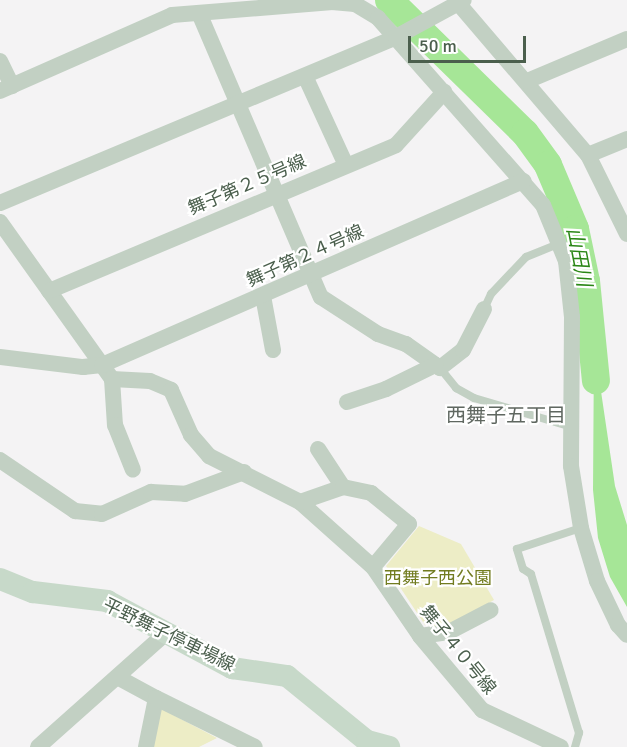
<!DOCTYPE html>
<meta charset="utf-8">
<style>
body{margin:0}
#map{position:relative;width:627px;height:747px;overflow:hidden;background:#f4f3f4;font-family:Signika,"Noto Sans JP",sans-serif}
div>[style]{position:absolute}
.green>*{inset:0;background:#ededc6}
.water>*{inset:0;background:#a6e697}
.river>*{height:28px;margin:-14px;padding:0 14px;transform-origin:14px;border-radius:14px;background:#a6e697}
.lane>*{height:8px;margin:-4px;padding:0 4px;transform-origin:4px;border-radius:4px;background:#c2d0c3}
.street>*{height:16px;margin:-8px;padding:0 8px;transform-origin:8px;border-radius:8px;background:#c2d0c3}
.secondary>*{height:22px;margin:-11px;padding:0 11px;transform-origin:11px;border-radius:11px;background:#c7d9c9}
span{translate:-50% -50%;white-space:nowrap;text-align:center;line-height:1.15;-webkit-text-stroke:4.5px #fff;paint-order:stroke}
.street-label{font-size:18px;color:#4b5f4d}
.park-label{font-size:18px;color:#727c20}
.water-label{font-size:20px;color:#2b8717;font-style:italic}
.neighbourhood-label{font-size:20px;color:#5f6760}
.scale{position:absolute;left:408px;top:36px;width:118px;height:27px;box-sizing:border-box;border:3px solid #4b5f4d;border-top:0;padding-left:8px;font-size:18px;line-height:21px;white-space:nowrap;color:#4b5f4d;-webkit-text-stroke:4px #fff;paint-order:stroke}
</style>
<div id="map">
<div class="green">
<div style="clip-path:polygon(419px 526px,461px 544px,494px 600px,447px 627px,425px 625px,386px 566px)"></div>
<div style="clip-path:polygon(160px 708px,217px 738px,199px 747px,152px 747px)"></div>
</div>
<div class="water">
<div style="clip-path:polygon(594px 344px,615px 486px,627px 525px,627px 607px,610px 577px,598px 538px,593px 490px)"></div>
</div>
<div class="river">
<div style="left:389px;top:0;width:190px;rotate:44.4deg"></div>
<div style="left:525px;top:133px;width:39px;rotate:54deg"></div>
<div style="left:548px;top:165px;width:69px;rotate:67.1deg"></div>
<div style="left:575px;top:229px;width:53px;rotate:78.1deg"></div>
<div style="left:586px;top:281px;width:100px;rotate:84.3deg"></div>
</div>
<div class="lane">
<div style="left:484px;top:309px;width:17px;rotate:-65deg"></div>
<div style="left:491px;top:294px;width:51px;rotate:-46.6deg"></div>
<div style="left:526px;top:257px;width:35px;rotate:-22deg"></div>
<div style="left:440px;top:368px;width:26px;rotate:51deg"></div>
<div style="left:456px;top:388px;width:21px;rotate:29deg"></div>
<div style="left:474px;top:398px;width:102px;rotate:16.5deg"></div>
<div style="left:575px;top:747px;width:15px;rotate:-74deg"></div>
<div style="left:579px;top:733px;width:166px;rotate:-106.8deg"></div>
<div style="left:531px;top:574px;width:9px;rotate:-148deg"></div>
<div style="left:523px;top:569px;width:21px;rotate:-107deg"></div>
<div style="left:517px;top:549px;width:67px;rotate:-18.2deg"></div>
</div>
<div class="street">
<div style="left:458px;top:3px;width:200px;rotate:49.5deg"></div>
<div style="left:588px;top:155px;width:88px;rotate:63.7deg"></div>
<div style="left:199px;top:13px;width:309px;rotate:66.8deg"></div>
<div style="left:321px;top:297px;width:68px;rotate:33deg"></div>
<div style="left:378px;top:334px;width:30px;rotate:20deg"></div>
<div style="left:406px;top:344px;width:42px;rotate:35.2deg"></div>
<div style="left:440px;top:368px;width:29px;rotate:-38deg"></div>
<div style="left:463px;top:350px;width:46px;rotate:-62.9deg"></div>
<div style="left:0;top:61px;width:28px;rotate:64deg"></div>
<div style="left:305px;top:76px;width:98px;rotate:65.3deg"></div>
<div style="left:527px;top:81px;width:108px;rotate:-22.8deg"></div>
<div style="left:0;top:91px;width:188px;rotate:-23.8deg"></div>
<div style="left:172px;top:15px;width:161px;rotate:-4.6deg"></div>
<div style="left:332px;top:2px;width:23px;rotate:5deg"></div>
<div style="left:355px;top:4px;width:27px;rotate:31deg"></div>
<div style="left:378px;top:18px;width:249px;rotate:48.6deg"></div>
<div style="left:543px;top:205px;width:61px;rotate:67.7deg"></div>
<div style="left:566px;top:261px;width:56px;rotate:83.9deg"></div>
<div style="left:572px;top:317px;width:149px;rotate:90.4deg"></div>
<div style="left:571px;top:466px;width:63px;rotate:80.8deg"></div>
<div style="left:581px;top:528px;width:55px;rotate:73.2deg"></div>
<div style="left:597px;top:581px;width:49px;rotate:64.5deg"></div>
<div style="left:618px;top:625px;width:13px;rotate:48deg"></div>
<div style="left:588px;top:155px;width:42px;rotate:-22.3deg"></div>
<div style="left:0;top:203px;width:429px;rotate:-22.7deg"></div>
<div style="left:396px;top:37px;width:77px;rotate:-28.6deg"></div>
<div style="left:0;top:222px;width:193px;rotate:54.5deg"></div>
<div style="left:112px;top:379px;width:38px;rotate:3deg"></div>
<div style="left:150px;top:381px;width:23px;rotate:23deg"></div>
<div style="left:171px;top:390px;width:49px;rotate:66deg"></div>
<div style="left:191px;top:435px;width:28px;rotate:49deg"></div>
<div style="left:209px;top:456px;width:102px;rotate:26.8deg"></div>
<div style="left:300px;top:502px;width:98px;rotate:41.7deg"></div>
<div style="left:373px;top:567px;width:83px;rotate:55.7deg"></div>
<div style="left:420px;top:636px;width:97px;rotate:50deg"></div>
<div style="left:482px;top:710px;width:87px;rotate:25.1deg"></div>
<div style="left:49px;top:291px;width:376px;rotate:-22.8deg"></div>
<div style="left:396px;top:145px;width:72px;rotate:-47.8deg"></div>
<div style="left:263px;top:296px;width:55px;rotate:79.5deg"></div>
<div style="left:0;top:357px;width:84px;rotate:6.9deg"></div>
<div style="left:83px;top:367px;width:19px;rotate:-6deg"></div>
<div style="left:102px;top:365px;width:460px;rotate:-23.6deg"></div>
<div style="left:112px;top:379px;width:46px;rotate:86.3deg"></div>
<div style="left:115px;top:425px;width:48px;rotate:68.2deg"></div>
<div style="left:347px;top:402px;width:41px;rotate:-18.4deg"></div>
<div style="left:386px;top:389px;width:55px;rotate:-26.1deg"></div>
<div style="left:318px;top:449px;width:45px;rotate:56.7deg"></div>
<div style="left:0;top:460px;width:91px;rotate:34.2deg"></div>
<div style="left:75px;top:511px;width:27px;rotate:6deg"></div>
<div style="left:102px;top:514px;width:54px;rotate:-24.2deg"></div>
<div style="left:151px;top:492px;width:34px;rotate:3deg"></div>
<div style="left:185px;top:494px;width:63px;rotate:-20.4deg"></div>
<div style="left:300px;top:502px;width:46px;rotate:-19.2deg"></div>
<div style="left:343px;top:487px;width:29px;rotate:12deg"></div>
<div style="left:371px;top:493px;width:49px;rotate:39.2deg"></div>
<div style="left:409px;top:524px;width:56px;rotate:129.9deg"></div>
<div style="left:420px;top:636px;width:29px;rotate:-8deg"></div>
<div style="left:449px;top:632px;width:47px;rotate:-27.6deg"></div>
<div style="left:119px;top:678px;width:42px;rotate:28.4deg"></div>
<div style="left:38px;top:747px;width:171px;rotate:-41.7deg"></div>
<div style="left:146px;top:747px;width:50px;rotate:-78.5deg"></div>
<div style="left:156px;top:698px;width:110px;rotate:26.3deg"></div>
</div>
<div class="secondary">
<div style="left:0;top:579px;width:35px;rotate:22deg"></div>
<div style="left:33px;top:592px;width:75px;rotate:6.9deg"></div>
<div style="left:107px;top:601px;width:142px;rotate:28.2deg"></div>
<div style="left:232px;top:668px;width:56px;rotate:8.3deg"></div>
<div style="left:287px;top:676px;width:103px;rotate:39.1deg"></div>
<div style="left:367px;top:741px;width:23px;rotate:15deg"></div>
</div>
<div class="street-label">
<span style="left:247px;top:185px;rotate:-23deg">舞子第２５号線</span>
<span style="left:305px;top:256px;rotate:-24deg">舞子第２４号線</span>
<span style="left:169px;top:635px;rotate:26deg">平野舞子停車場線</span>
<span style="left:458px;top:650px;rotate:51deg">舞子４０号線</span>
</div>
<div class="park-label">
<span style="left:438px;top:578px">西舞子西公園</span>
</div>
<div class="water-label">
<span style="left:579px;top:257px;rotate:79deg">山田川</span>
</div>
<div class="neighbourhood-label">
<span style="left:506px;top:415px">西舞子五丁目</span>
</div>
<div class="scale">50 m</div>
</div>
